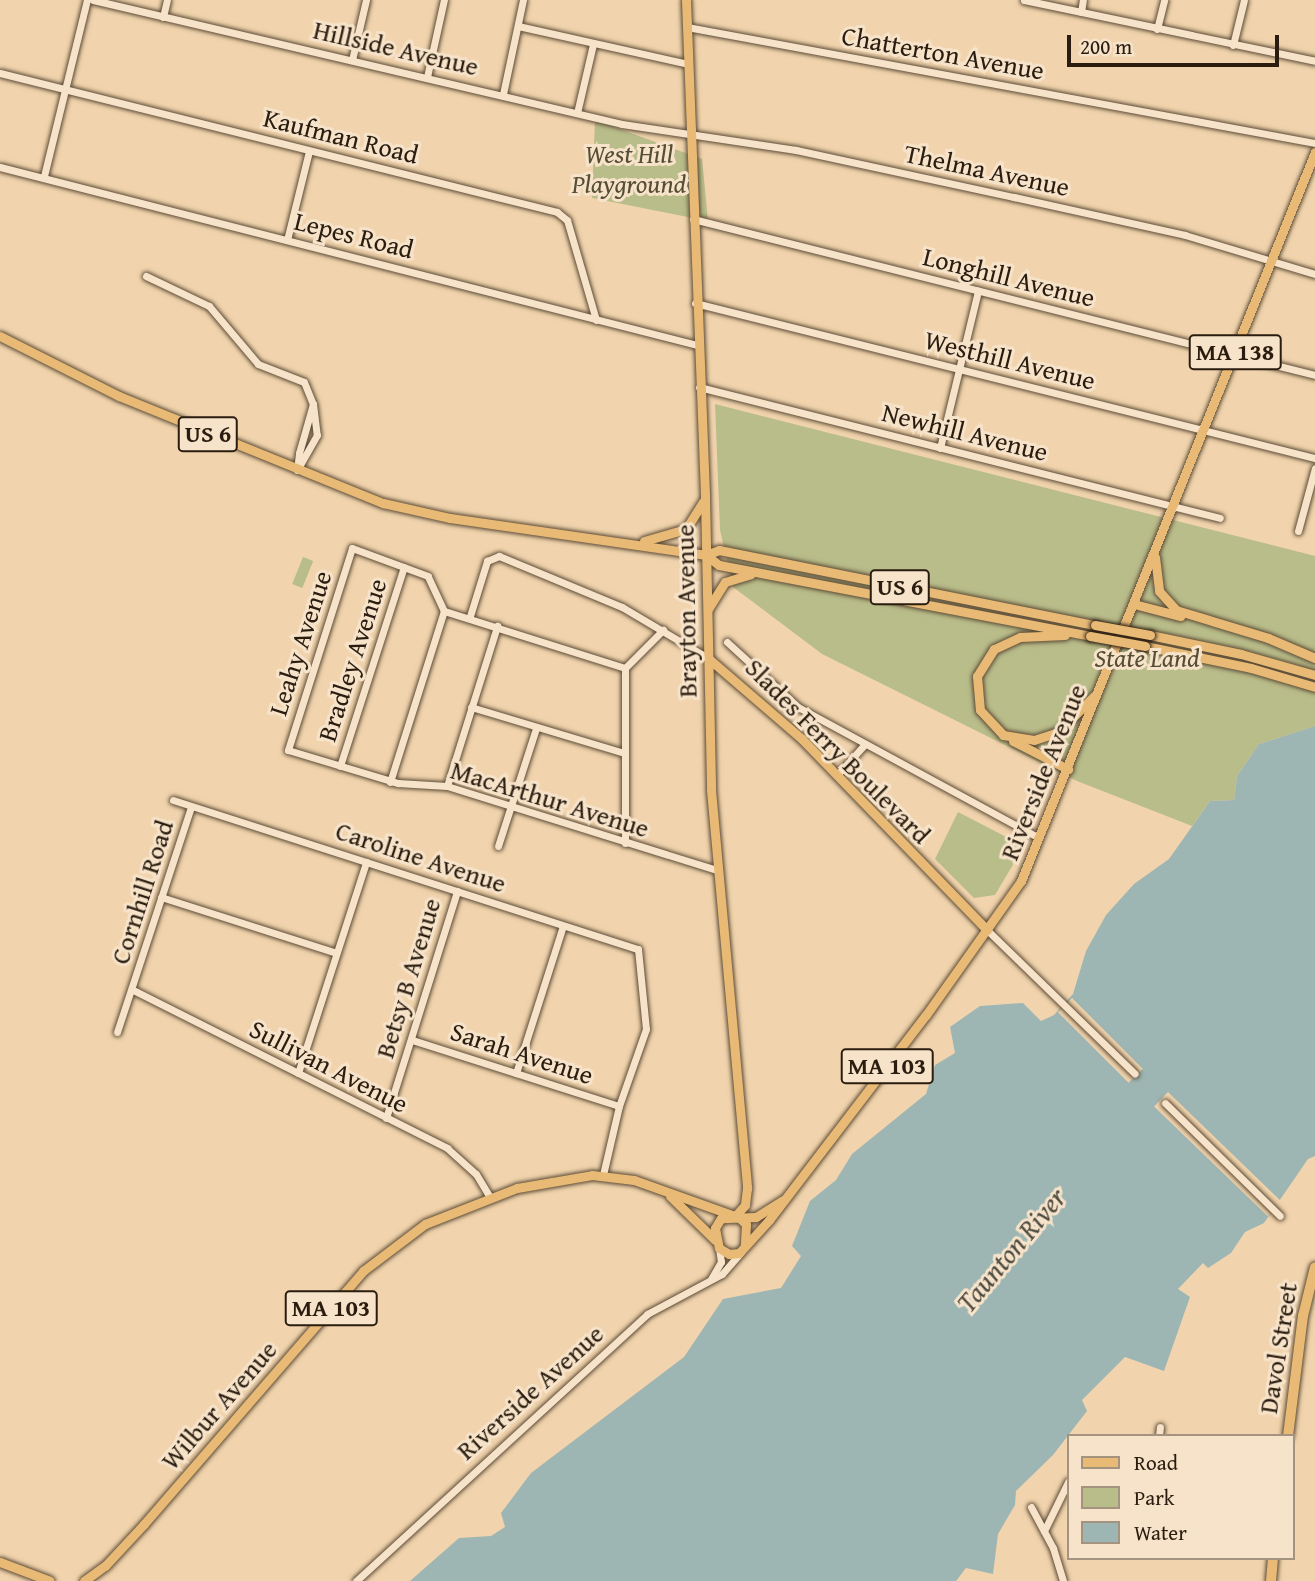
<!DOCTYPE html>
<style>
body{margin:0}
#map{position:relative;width:1315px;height:1581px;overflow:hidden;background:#f1d4ad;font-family:"Gentium Book Plus",serif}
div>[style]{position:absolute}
.green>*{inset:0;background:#b9bd8a;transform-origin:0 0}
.water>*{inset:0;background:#9eb6b3}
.pier>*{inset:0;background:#f1d4ad;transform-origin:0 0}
.roads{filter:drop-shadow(0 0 2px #5c4b36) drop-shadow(0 0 2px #5c4b36)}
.minor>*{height:7px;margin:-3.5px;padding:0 3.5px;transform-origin:3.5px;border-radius:3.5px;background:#f6e3ca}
.major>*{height:9px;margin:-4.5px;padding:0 4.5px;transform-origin:4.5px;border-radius:4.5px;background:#e8ba76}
.highway>*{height:10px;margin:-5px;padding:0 5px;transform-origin:5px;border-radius:5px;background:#e8ba76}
.bridges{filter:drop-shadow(0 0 2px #2a1d0f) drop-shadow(0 0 2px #2a1d0f)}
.major-bridge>*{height:9px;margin:-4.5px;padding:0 4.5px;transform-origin:4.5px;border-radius:4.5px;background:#e8ba76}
span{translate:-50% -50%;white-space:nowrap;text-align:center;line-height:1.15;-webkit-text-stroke:6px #f6e3ca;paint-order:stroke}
.shield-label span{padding:2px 5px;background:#f6e3ca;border:2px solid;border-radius:5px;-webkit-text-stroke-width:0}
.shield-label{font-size:24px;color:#2a1d0f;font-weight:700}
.street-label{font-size:26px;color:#2a1d0f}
.park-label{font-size:26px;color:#554d34;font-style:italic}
.water-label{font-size:28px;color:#4d4b40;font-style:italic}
.legend{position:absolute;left:1067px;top:1434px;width:228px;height:126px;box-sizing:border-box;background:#f6e3ca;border:2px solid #a4947f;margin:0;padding:9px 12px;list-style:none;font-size:21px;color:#2a1d0f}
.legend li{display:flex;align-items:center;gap:14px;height:35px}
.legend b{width:35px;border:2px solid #a4947f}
.scale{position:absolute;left:1067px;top:35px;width:212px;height:32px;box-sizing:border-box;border:4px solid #2a1d0f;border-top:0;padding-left:9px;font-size:21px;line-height:24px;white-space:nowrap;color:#2a1d0f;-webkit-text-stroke:5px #f6e3ca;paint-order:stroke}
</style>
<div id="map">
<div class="green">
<div style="clip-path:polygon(595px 120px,702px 159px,708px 221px,592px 198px)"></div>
<div style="clip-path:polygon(715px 404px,1315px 556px,1315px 726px,1259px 744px,1237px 776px,1234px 800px,1210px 801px,1192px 826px,1077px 781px,822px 654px,733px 587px,720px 530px)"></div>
<div style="left:303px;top:557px;width:11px;height:29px;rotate:22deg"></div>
<div style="clip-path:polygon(958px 812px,1024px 846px,995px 895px,974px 898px,935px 859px)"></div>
</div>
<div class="water">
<div style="clip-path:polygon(1315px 726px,1315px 1156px,1308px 1159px,1264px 1223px,1245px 1232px,1231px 1253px,1208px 1268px,1203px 1263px,1178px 1289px,1190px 1297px,1164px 1371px,1125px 1357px,1082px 1400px,1087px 1411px,1053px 1455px,1016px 1491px,1015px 1505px,998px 1534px,993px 1574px,966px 1568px,956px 1581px,410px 1581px,459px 1538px,491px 1536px,505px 1527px,501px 1513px,531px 1473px,684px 1357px,723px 1299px,781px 1288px,801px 1256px,792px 1246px,810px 1201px,836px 1180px,852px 1154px,926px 1094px,935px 1065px,955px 1053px,950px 1027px,980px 1006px,1023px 1003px,1041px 1021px,1054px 1015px,1073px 994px,1086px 951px,1106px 915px,1134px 884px,1169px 859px,1210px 801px,1234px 800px,1237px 776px,1259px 744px)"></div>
</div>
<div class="pier">
<div style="left:1072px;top:998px;width:100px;height:20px;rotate:45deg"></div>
<div style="left:1168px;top:1092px;width:158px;height:20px;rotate:44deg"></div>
</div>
<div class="roads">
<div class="minor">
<div style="left:93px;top:0;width:543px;rotate:13.19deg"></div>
<div style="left:622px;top:124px;width:176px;rotate:8.5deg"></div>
<div style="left:796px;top:150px;width:223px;rotate:12.2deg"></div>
<div style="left:1014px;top:197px;width:175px;rotate:12.5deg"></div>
<div style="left:1185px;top:235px;width:136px;rotate:16.7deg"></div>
<div style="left:1024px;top:0;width:297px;rotate:11.8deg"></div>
<div style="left:1081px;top:12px;width:12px;rotate:-81deg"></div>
<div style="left:163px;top:17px;width:17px;rotate:-77deg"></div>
<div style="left:518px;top:26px;width:174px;rotate:12.6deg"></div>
<div style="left:687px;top:27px;width:639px;rotate:10.47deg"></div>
<div style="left:1157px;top:29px;width:30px;rotate:-76deg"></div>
<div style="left:1233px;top:45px;width:46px;rotate:-76.3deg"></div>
<div style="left:352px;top:60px;width:62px;rotate:-76.9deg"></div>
<div style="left:0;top:73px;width:574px;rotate:14.01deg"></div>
<div style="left:557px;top:212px;width:13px;rotate:39deg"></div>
<div style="left:567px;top:220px;width:104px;rotate:73.8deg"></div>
<div style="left:427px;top:77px;width:79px;rotate:-77.6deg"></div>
<div style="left:503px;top:94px;width:96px;rotate:-78deg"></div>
<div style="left:577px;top:113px;width:71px;rotate:-76.9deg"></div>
<div style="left:0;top:167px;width:719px;rotate:14.33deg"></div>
<div style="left:44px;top:176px;width:181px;rotate:-76.3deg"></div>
<div style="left:693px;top:219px;width:641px;rotate:14.08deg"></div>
<div style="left:287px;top:240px;width:92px;rotate:-76.1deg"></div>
<div style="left:146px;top:276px;width:70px;rotate:25.5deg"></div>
<div style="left:209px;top:306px;width:76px;rotate:49.8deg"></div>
<div style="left:258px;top:364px;width:49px;rotate:21.4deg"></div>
<div style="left:304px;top:382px;width:24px;rotate:68deg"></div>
<div style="left:695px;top:303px;width:639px;rotate:14.04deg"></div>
<div style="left:699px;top:387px;width:537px;rotate:14.11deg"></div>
<div style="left:313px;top:404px;width:31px;rotate:83deg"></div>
<div style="left:317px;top:435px;width:40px;rotate:119.7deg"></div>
<div style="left:297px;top:470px;width:17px;rotate:-83deg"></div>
<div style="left:299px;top:453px;width:51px;rotate:-74.1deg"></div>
<div style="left:940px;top:448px;width:162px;rotate:-76.4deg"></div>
<div style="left:1298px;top:531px;width:65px;rotate:-74.9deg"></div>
<div style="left:470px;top:616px;width:58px;rotate:-72.8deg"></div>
<div style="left:487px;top:561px;width:13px;rotate:-23deg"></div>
<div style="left:499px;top:556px;width:133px;rotate:22.5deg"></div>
<div style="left:622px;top:607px;width:100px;rotate:30.7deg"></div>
<div style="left:727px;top:642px;width:96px;rotate:42.5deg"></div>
<div style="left:798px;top:707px;width:274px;rotate:28.5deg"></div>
<div style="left:625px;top:668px;width:190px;rotate:-162.5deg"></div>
<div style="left:444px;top:611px;width:38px;rotate:-115deg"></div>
<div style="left:428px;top:576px;width:81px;rotate:-159.8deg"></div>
<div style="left:352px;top:548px;width:212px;rotate:107.6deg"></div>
<div style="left:288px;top:750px;width:115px;rotate:16.7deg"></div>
<div style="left:398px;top:783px;width:49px;rotate:3.5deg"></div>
<div style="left:447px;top:786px;width:283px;rotate:17.3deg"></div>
<div style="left:471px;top:707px;width:160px;rotate:16.7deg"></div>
<div style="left:340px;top:766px;width:209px;rotate:-72.2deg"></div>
<div style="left:837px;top:775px;width:42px;rotate:-47.9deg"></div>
<div style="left:390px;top:782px;width:179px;rotate:-72.5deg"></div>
<div style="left:447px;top:786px;width:168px;rotate:-72.6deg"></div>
<div style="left:173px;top:800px;width:488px;rotate:17.8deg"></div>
<div style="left:638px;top:949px;width:80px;rotate:84.3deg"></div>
<div style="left:646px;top:1029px;width:82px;rotate:109.3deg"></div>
<div style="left:619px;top:1106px;width:71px;rotate:103.1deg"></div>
<div style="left:625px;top:843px;width:175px;rotate:-90deg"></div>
<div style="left:625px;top:668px;width:54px;rotate:-45deg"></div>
<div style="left:498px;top:846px;width:124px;rotate:-72.1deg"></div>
<div style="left:161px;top:897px;width:184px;rotate:17.7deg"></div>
<div style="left:987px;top:930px;width:206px;rotate:44.2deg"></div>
<div style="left:133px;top:990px;width:352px;rotate:26.7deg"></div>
<div style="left:447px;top:1148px;width:39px;rotate:42deg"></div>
<div style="left:476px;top:1174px;width:27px;rotate:59deg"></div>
<div style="left:117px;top:1032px;width:237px;rotate:-71.8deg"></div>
<div style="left:412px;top:1040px;width:217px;rotate:17.7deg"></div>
<div style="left:298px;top:1073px;width:222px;rotate:-72.1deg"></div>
<div style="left:516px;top:1073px;width:154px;rotate:-72.3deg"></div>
<div style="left:1165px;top:1103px;width:161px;rotate:44.5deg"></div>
<div style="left:386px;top:1118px;width:238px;rotate:-72.6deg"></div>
<div style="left:711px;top:1279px;width:20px;rotate:-60deg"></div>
<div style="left:721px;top:1262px;width:14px;rotate:-98deg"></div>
<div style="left:1159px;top:1436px;width:9px;rotate:-84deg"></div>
<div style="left:1031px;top:1507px;width:47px;rotate:61.8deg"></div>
<div style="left:1053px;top:1548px;width:34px;rotate:73deg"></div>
<div style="left:1044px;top:1531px;width:55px;rotate:-63.9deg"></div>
<div style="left:356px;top:1581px;width:395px;rotate:-42.5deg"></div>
<div style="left:647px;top:1314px;width:85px;rotate:-28.1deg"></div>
<div style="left:722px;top:1274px;width:29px;rotate:-49deg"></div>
</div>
<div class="major">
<div style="left:686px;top:0;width:497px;rotate:87.8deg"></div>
<div style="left:705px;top:497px;width:293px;rotate:88.8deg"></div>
<div style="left:711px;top:790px;width:400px;rotate:84.8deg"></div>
<div style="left:747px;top:1188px;width:17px;rotate:97deg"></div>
<div style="left:745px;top:1205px;width:15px;rotate:132deg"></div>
<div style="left:0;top:336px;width:133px;rotate:26.8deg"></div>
<div style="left:119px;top:396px;width:285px;rotate:22.1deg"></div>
<div style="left:383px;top:503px;width:69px;rotate:12.6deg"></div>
<div style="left:450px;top:518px;width:259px;rotate:8.2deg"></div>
<div style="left:644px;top:541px;width:44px;rotate:-15.9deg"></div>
<div style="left:686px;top:529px;width:32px;rotate:-58deg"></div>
<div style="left:706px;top:555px;width:14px;rotate:-21deg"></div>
<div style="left:719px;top:550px;width:383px;rotate:11.3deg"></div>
<div style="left:706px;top:555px;width:16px;rotate:38deg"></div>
<div style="left:719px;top:565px;width:378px;rotate:10.8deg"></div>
<div style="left:1155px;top:557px;width:34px;rotate:83deg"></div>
<div style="left:1159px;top:591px;width:25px;rotate:48deg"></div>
<div style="left:1176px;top:610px;width:96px;rotate:16.9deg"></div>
<div style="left:1268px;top:638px;width:51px;rotate:23.1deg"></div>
<div style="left:1134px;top:604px;width:48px;rotate:14.6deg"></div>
<div style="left:708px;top:609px;width:32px;rotate:-58deg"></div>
<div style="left:725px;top:582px;width:27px;rotate:-17deg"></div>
<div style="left:1065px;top:635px;width:45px;rotate:177.5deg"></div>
<div style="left:1020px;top:637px;width:29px;rotate:155deg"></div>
<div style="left:994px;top:649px;width:32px;rotate:122deg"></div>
<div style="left:977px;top:676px;width:34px;rotate:85deg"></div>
<div style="left:980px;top:710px;width:34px;rotate:47deg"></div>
<div style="left:1003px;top:735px;width:31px;rotate:9deg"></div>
<div style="left:1034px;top:740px;width:25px;rotate:-18deg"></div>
<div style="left:1058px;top:732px;width:51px;rotate:-45deg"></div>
<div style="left:1150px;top:635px;width:93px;rotate:11.8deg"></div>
<div style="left:1241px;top:654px;width:77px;rotate:15.8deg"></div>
<div style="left:1145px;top:646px;width:108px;rotate:11.7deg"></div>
<div style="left:1251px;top:668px;width:67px;rotate:16.5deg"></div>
<div style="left:708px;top:658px;width:124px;rotate:40.8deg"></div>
<div style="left:802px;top:739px;width:266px;rotate:45.9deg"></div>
<div style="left:1013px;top:741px;width:62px;rotate:27deg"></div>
<div style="left:670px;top:1196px;width:63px;rotate:44.4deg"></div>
<div style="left:783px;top:1200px;width:32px;rotate:148deg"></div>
<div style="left:756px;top:1217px;width:35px;rotate:178deg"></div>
<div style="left:721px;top:1218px;width:12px;rotate:121deg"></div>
<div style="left:715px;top:1228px;width:20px;rotate:79deg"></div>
<div style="left:719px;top:1248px;width:12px;rotate:31deg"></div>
<div style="left:729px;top:1254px;width:10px;rotate:-6deg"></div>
<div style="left:739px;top:1253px;width:45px;rotate:-47.7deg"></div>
<div style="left:769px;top:1220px;width:258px;rotate:-52.6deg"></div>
<div style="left:926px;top:1015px;width:164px;rotate:-54.7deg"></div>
<div style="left:1021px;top:881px;width:786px;rotate:-68.04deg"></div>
<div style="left:737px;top:1216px;width:12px;rotate:42deg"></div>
<div style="left:746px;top:1224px;width:22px;rotate:93deg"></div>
<div style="left:0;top:1562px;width:53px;rotate:20.8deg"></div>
<div style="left:84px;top:1581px;width:26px;rotate:-36deg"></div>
<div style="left:105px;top:1566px;width:57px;rotate:-47.1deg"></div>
<div style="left:144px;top:1524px;width:335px;rotate:-49.1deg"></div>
<div style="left:363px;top:1271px;width:78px;rotate:-37.2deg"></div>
<div style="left:425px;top:1224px;width:99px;rotate:-21.4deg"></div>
<div style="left:517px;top:1188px;width:76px;rotate:-9.8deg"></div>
<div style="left:592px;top:1175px;width:42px;rotate:6.8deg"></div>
<div style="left:634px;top:1180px;width:104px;rotate:19.7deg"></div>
</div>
<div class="highway">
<div style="left:1288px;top:1436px;width:121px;rotate:-82.9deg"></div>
<div style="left:1303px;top:1316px;width:50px;rotate:-76.2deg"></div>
<div style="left:1271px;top:1581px;width:23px;rotate:-85deg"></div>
</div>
</div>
<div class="bridges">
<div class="major-bridge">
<div style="left:1095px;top:625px;width:56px;rotate:10.3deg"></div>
<div style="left:1090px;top:636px;width:56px;rotate:10.3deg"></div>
</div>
</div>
<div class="shield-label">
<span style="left:1235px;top:352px">MA 138</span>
<span style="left:208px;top:434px">US 6</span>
<span style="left:900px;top:587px">US 6</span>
<span style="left:887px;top:1066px">MA 103</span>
<span style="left:331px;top:1308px">MA 103</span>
</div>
<div class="street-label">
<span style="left:396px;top:48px;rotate:13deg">Hillside Avenue</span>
<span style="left:943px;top:53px;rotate:10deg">Chatterton Avenue</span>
<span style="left:341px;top:136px;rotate:14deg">Kaufman Road</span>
<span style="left:987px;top:170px;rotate:12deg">Thelma Avenue</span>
<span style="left:354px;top:235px;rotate:14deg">Lepes Road</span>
<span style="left:1009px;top:277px;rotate:14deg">Longhill Avenue</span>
<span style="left:1010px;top:360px;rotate:14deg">Westhill Avenue</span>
<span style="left:965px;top:432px;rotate:14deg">Newhill Avenue</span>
<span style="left:686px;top:611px;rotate:-91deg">Brayton Avenue</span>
<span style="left:300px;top:643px;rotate:-72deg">Leahy Avenue</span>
<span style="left:352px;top:660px;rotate:-72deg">Bradley Avenue</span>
<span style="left:838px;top:751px;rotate:45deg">Slades Ferry Boulevard</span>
<span style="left:1043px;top:772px;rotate:-68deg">Riverside Avenue</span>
<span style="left:550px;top:799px;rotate:17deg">MacArthur Avenue</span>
<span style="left:421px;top:857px;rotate:18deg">Caroline Avenue</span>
<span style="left:142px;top:892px;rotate:-72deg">Cornhill Road</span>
<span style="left:408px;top:978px;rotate:-73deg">Betsy B Avenue</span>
<span style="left:522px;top:1053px;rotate:18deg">Sarah Avenue</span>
<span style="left:329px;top:1066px;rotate:27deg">Sullivan Avenue</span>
<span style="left:1278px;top:1348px;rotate:-81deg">Davol Street</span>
<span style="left:530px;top:1392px;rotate:-42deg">Riverside Avenue</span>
<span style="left:219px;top:1405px;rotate:-49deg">Wilbur Avenue</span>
</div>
<div class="park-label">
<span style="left:629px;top:169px">West Hill<br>Playground</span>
<span style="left:1147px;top:658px">State Land</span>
</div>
<div class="water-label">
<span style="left:1011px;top:1250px;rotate:-50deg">Taunton River</span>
</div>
<ul class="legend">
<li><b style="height:9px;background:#e8ba76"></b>Road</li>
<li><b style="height:19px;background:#b9bd8a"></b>Park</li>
<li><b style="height:19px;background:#9eb6b3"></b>Water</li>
</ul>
<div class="scale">200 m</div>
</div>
